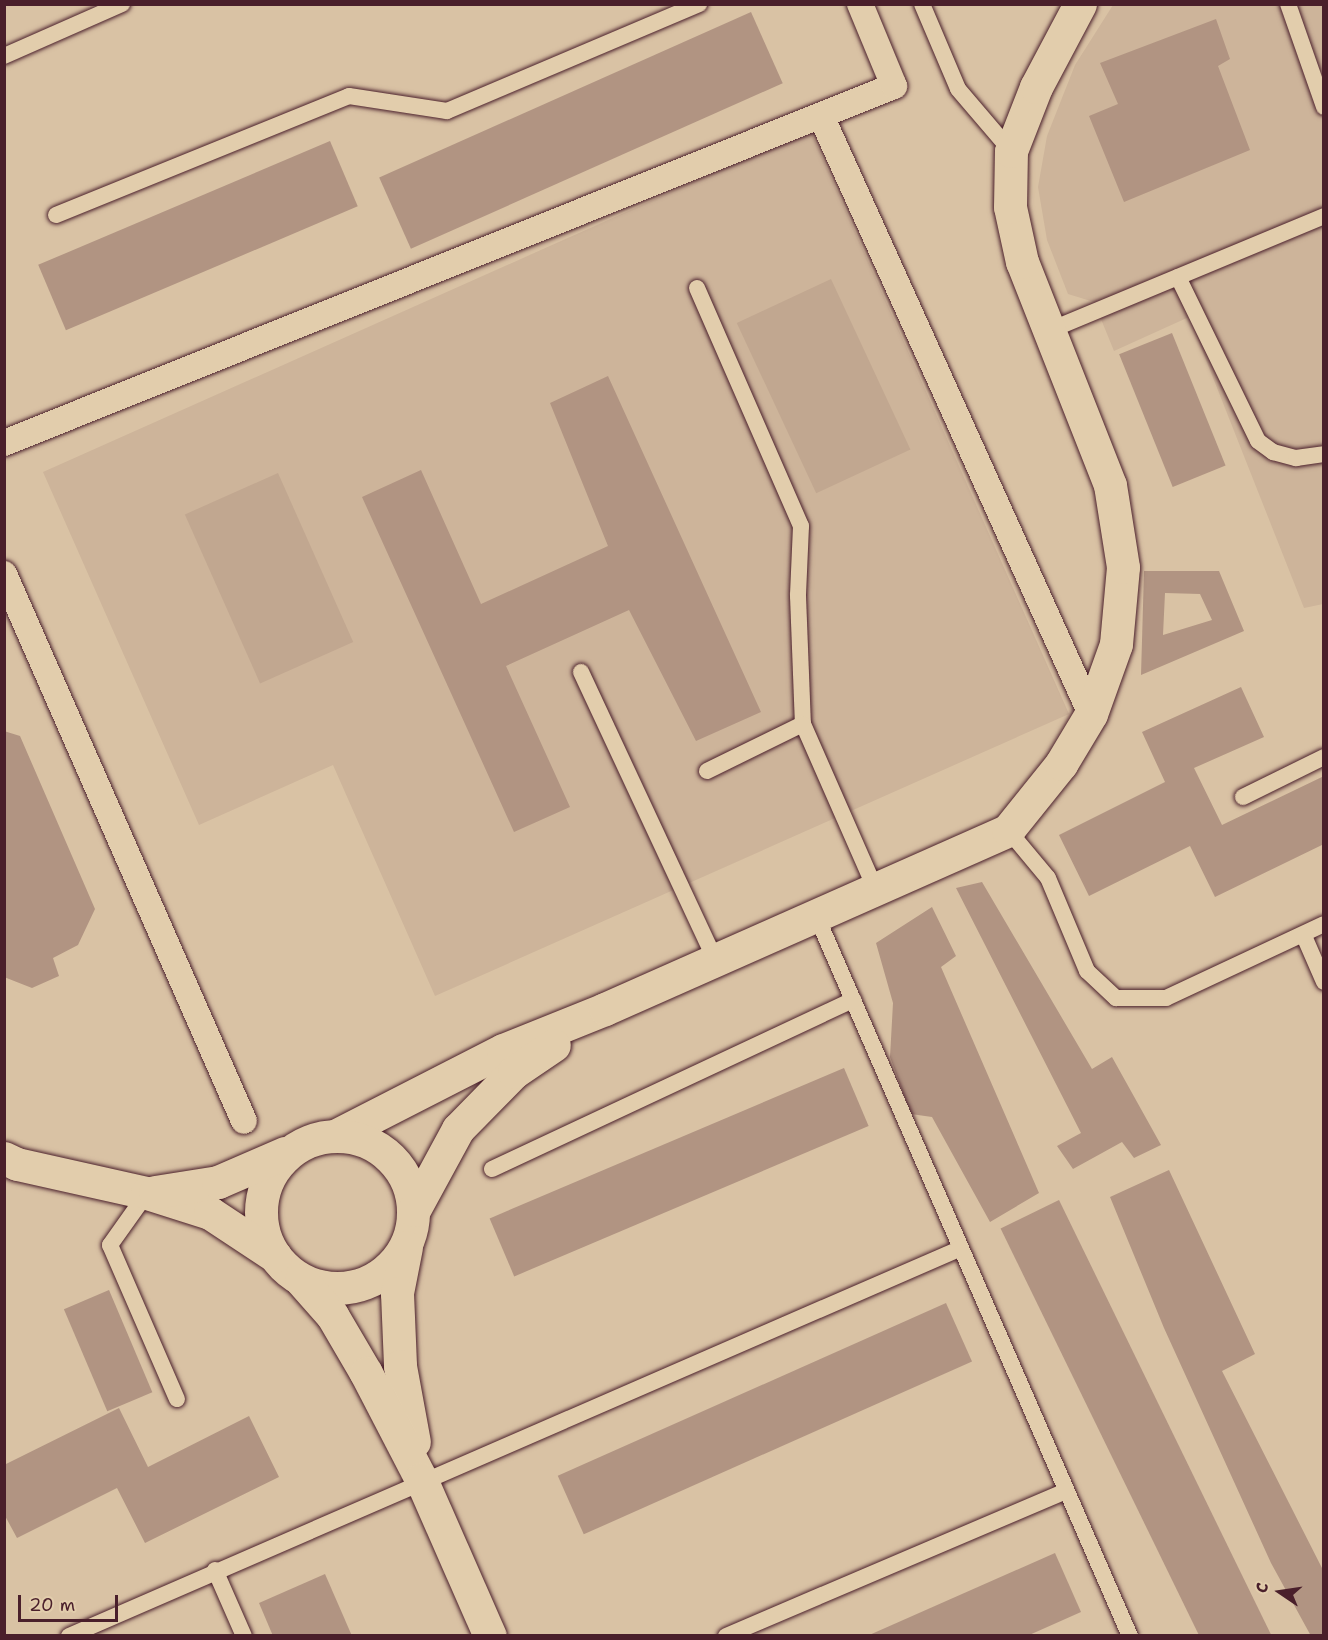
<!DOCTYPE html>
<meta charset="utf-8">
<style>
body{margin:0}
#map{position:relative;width:1328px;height:1640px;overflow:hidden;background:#d9c2a4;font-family:"Shantell Sans",sans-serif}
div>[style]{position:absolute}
.built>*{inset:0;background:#cdb49a}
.green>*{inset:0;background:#c1a790;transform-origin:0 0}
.building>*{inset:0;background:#b19482;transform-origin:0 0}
.roads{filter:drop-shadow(0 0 2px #4a1f2b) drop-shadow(0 0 2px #4a1f2b)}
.service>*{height:16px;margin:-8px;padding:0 8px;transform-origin:8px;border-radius:8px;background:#e2cdac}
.pedestrian>*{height:26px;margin:-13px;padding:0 13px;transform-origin:13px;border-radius:13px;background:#e2cdac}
.minor>*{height:33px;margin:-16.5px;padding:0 16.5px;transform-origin:16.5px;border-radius:16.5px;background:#e2cdac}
.minor>.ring{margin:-16.5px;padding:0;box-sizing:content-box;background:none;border:33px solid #e2cdac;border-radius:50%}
span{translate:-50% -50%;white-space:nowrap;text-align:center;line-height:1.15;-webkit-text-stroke:6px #e2cdac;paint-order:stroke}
.frame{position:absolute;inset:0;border:6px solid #4a1f2b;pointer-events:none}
.north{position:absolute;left:1250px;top:1562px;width:60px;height:60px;-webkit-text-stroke:4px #e2cdac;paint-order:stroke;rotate:283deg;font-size:16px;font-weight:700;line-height:24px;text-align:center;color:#4a1f2b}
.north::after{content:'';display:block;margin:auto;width:21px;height:27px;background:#4a1f2b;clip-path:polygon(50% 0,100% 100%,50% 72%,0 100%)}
.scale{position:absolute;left:18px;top:1595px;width:100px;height:27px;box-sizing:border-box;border:3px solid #4a1f2b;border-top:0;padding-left:8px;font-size:18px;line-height:21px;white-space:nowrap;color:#4a1f2b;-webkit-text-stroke:4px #e2cdac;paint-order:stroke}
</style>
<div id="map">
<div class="built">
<div style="clip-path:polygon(1113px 5px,1323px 5px,1323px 604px,1304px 608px,1189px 317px,1114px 351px,1094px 302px,1068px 294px,1047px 240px,1038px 187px,1047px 136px,1075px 65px)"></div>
<div style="clip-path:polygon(810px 130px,1069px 714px,435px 996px,333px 765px,199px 825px,43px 472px)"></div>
</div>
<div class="green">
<div style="left:831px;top:279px;width:188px;height:104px;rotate:65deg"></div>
<div style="left:278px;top:473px;width:185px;height:102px;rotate:66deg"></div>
</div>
<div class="building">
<div style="left:751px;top:12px;width:78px;height:407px;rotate:66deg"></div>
<div style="clip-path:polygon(1216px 19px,1230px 59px,1218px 66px,1250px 150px,1124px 202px,1089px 116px,1118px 104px,1100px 63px)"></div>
<div style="left:330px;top:141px;width:71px;height:317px;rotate:67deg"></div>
<div style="left:1172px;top:333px;width:143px;height:57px;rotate:68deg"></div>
<div style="clip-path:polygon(608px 376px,761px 712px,696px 741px,629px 610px,506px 666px,570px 807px,514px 832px,362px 497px,421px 470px,481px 604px,608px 546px,550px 403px)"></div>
<div style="clip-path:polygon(evenodd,1144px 571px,1219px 571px,1244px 631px,1141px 675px,1144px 571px,1165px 593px,1200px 594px,1212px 620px,1163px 635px,1165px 593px)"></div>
<div style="clip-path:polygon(1241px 687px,1264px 737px,1194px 768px,1222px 825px,1324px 776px,1324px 844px,1215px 897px,1190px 846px,1089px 896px,1059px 835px,1165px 782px,1142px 732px)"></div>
<div style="clip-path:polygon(4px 731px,20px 736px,95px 909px,78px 945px,53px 958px,59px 976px,32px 988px,4px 977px)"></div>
<div style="clip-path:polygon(982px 882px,1092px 1069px,1112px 1057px,1161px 1145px,1134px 1158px,1122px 1142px,1073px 1169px,1057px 1146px,1081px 1133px,956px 888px)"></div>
<div style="clip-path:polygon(932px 907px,956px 956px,941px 967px,1039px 1193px,990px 1222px,932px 1117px,911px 1114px,890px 1057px,893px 1003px,876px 943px)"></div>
<div style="left:844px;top:1068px;width:63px;height:385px;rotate:67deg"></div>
<div style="clip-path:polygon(1169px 1170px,1255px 1354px,1222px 1371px,1324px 1572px,1324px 1636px,1311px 1636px,1271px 1563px,1164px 1328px,1110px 1197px)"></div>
<div style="left:1059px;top:1200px;width:483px;height:65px;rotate:64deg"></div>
<div style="left:109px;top:1290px;width:111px;height:49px;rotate:67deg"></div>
<div style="left:946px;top:1303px;width:64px;height:425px;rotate:66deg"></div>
<div style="clip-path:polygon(119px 1408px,148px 1467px,249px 1416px,279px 1477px,145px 1543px,117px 1488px,17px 1538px,4px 1514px,4px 1465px)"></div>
<div style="clip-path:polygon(1055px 1553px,1081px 1612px,1027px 1636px,867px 1636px)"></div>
<div style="clip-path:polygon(325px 1574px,352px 1636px,273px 1636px,259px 1603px)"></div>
</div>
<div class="roads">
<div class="service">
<div style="left:922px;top:4px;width:92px;rotate:67deg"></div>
<div style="left:958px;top:89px;width:82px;rotate:49.5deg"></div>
<div style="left:1288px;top:4px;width:109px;rotate:70.7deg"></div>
<div style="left:4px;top:56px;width:129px;rotate:-23.8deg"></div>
<div style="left:56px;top:215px;width:316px;rotate:-22.1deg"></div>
<div style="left:349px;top:96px;width:99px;rotate:8.7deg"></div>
<div style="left:447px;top:111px;width:274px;rotate:-23deg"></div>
<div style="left:1178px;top:277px;width:182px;rotate:64deg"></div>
<div style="left:1258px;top:441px;width:19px;rotate:36deg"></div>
<div style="left:1273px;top:452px;width:24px;rotate:15deg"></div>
<div style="left:1296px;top:458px;width:28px;rotate:-8deg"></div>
<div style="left:697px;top:288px;width:260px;rotate:66.4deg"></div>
<div style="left:801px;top:526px;width:70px;rotate:92.5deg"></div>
<div style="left:798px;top:596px;width:128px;rotate:87.8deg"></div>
<div style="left:1048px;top:331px;width:299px;rotate:-22.6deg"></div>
<div style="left:581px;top:672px;width:318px;rotate:65deg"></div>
<div style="left:707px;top:771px;width:107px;rotate:-26.1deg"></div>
<div style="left:803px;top:724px;width:181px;rotate:66.3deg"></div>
<div style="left:1243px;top:797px;width:90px;rotate:-26.3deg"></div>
<div style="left:1008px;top:830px;width:62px;rotate:50.2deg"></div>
<div style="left:1048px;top:878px;width:101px;rotate:67.2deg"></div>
<div style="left:1087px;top:971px;width:40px;rotate:43deg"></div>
<div style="left:1116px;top:998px;width:50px"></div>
<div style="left:1166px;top:998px;width:174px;rotate:-25.1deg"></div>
<div style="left:816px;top:915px;width:786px;rotate:66.47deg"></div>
<div style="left:1304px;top:936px;width:50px;rotate:66.5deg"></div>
<div style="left:492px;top:1169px;width:399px;rotate:-25.1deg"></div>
<div style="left:147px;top:1193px;width:64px;rotate:125.4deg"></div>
<div style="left:110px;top:1245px;width:168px;rotate:66.5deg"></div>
<div style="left:215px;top:1570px;width:72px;rotate:66.3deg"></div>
<div style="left:69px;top:1636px;width:970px;rotate:-23.5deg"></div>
<div style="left:726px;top:1636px;width:370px;rotate:-23.1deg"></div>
</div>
<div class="pedestrian">
<div style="left:822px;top:118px;width:654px;rotate:65.71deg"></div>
<div style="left:4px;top:443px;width:959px;rotate:-21.86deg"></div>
<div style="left:894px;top:86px;width:89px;rotate:-112.5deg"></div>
<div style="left:4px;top:574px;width:597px;rotate:66.31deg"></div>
</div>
<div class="minor">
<div style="left:337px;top:1135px;width:186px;rotate:-27.1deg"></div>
<div style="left:503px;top:1050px;width:110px;rotate:-21.9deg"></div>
<div style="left:605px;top:1009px;width:441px;rotate:-23.9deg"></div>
<div style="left:1008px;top:830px;width:85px;rotate:-51.2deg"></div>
<div style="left:1061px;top:764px;width:58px;rotate:-59deg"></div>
<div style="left:1091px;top:714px;width:74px;rotate:-70.3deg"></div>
<div style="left:1116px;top:644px;width:77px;rotate:-84.8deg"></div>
<div style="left:1123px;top:567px;width:83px;rotate:-99deg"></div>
<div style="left:1110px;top:485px;width:240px;rotate:-111.5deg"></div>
<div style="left:1022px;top:262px;width:56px;rotate:-102.3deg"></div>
<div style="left:1010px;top:207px;width:56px;rotate:-89deg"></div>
<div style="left:1011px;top:151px;width:69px;rotate:-68.7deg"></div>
<div style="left:1036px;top:87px;width:94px;rotate:-62.1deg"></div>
<div class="ring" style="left:261px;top:1136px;width:119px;height:119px"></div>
<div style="left:4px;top:1158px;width:14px;rotate:25deg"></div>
<div style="left:17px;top:1164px;width:133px;rotate:12.6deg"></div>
<div style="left:147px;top:1193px;width:66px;rotate:17.6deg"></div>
<div style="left:210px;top:1213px;width:78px;rotate:33.5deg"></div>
<div style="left:155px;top:1192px;width:64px;rotate:-9deg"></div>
<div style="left:218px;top:1182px;width:73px;rotate:-23.4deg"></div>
<div style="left:414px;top:1210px;width:92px;rotate:-61.5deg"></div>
<div style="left:458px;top:1129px;width:80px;rotate:-45.5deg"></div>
<div style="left:514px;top:1072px;width:48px;rotate:-34deg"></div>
<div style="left:406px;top:1247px;width:47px;rotate:101.1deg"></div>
<div style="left:397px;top:1293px;width:73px;rotate:87.6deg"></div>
<div style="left:400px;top:1366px;width:77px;rotate:79.6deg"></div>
<div style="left:301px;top:1280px;width:47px;rotate:48.5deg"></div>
<div style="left:332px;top:1315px;width:67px;rotate:59.6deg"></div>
<div style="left:366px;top:1373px;width:119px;rotate:62.6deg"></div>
<div style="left:421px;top:1479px;width:171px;rotate:66.3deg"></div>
</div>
</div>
<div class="frame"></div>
<div class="north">С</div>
<div class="scale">20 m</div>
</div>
